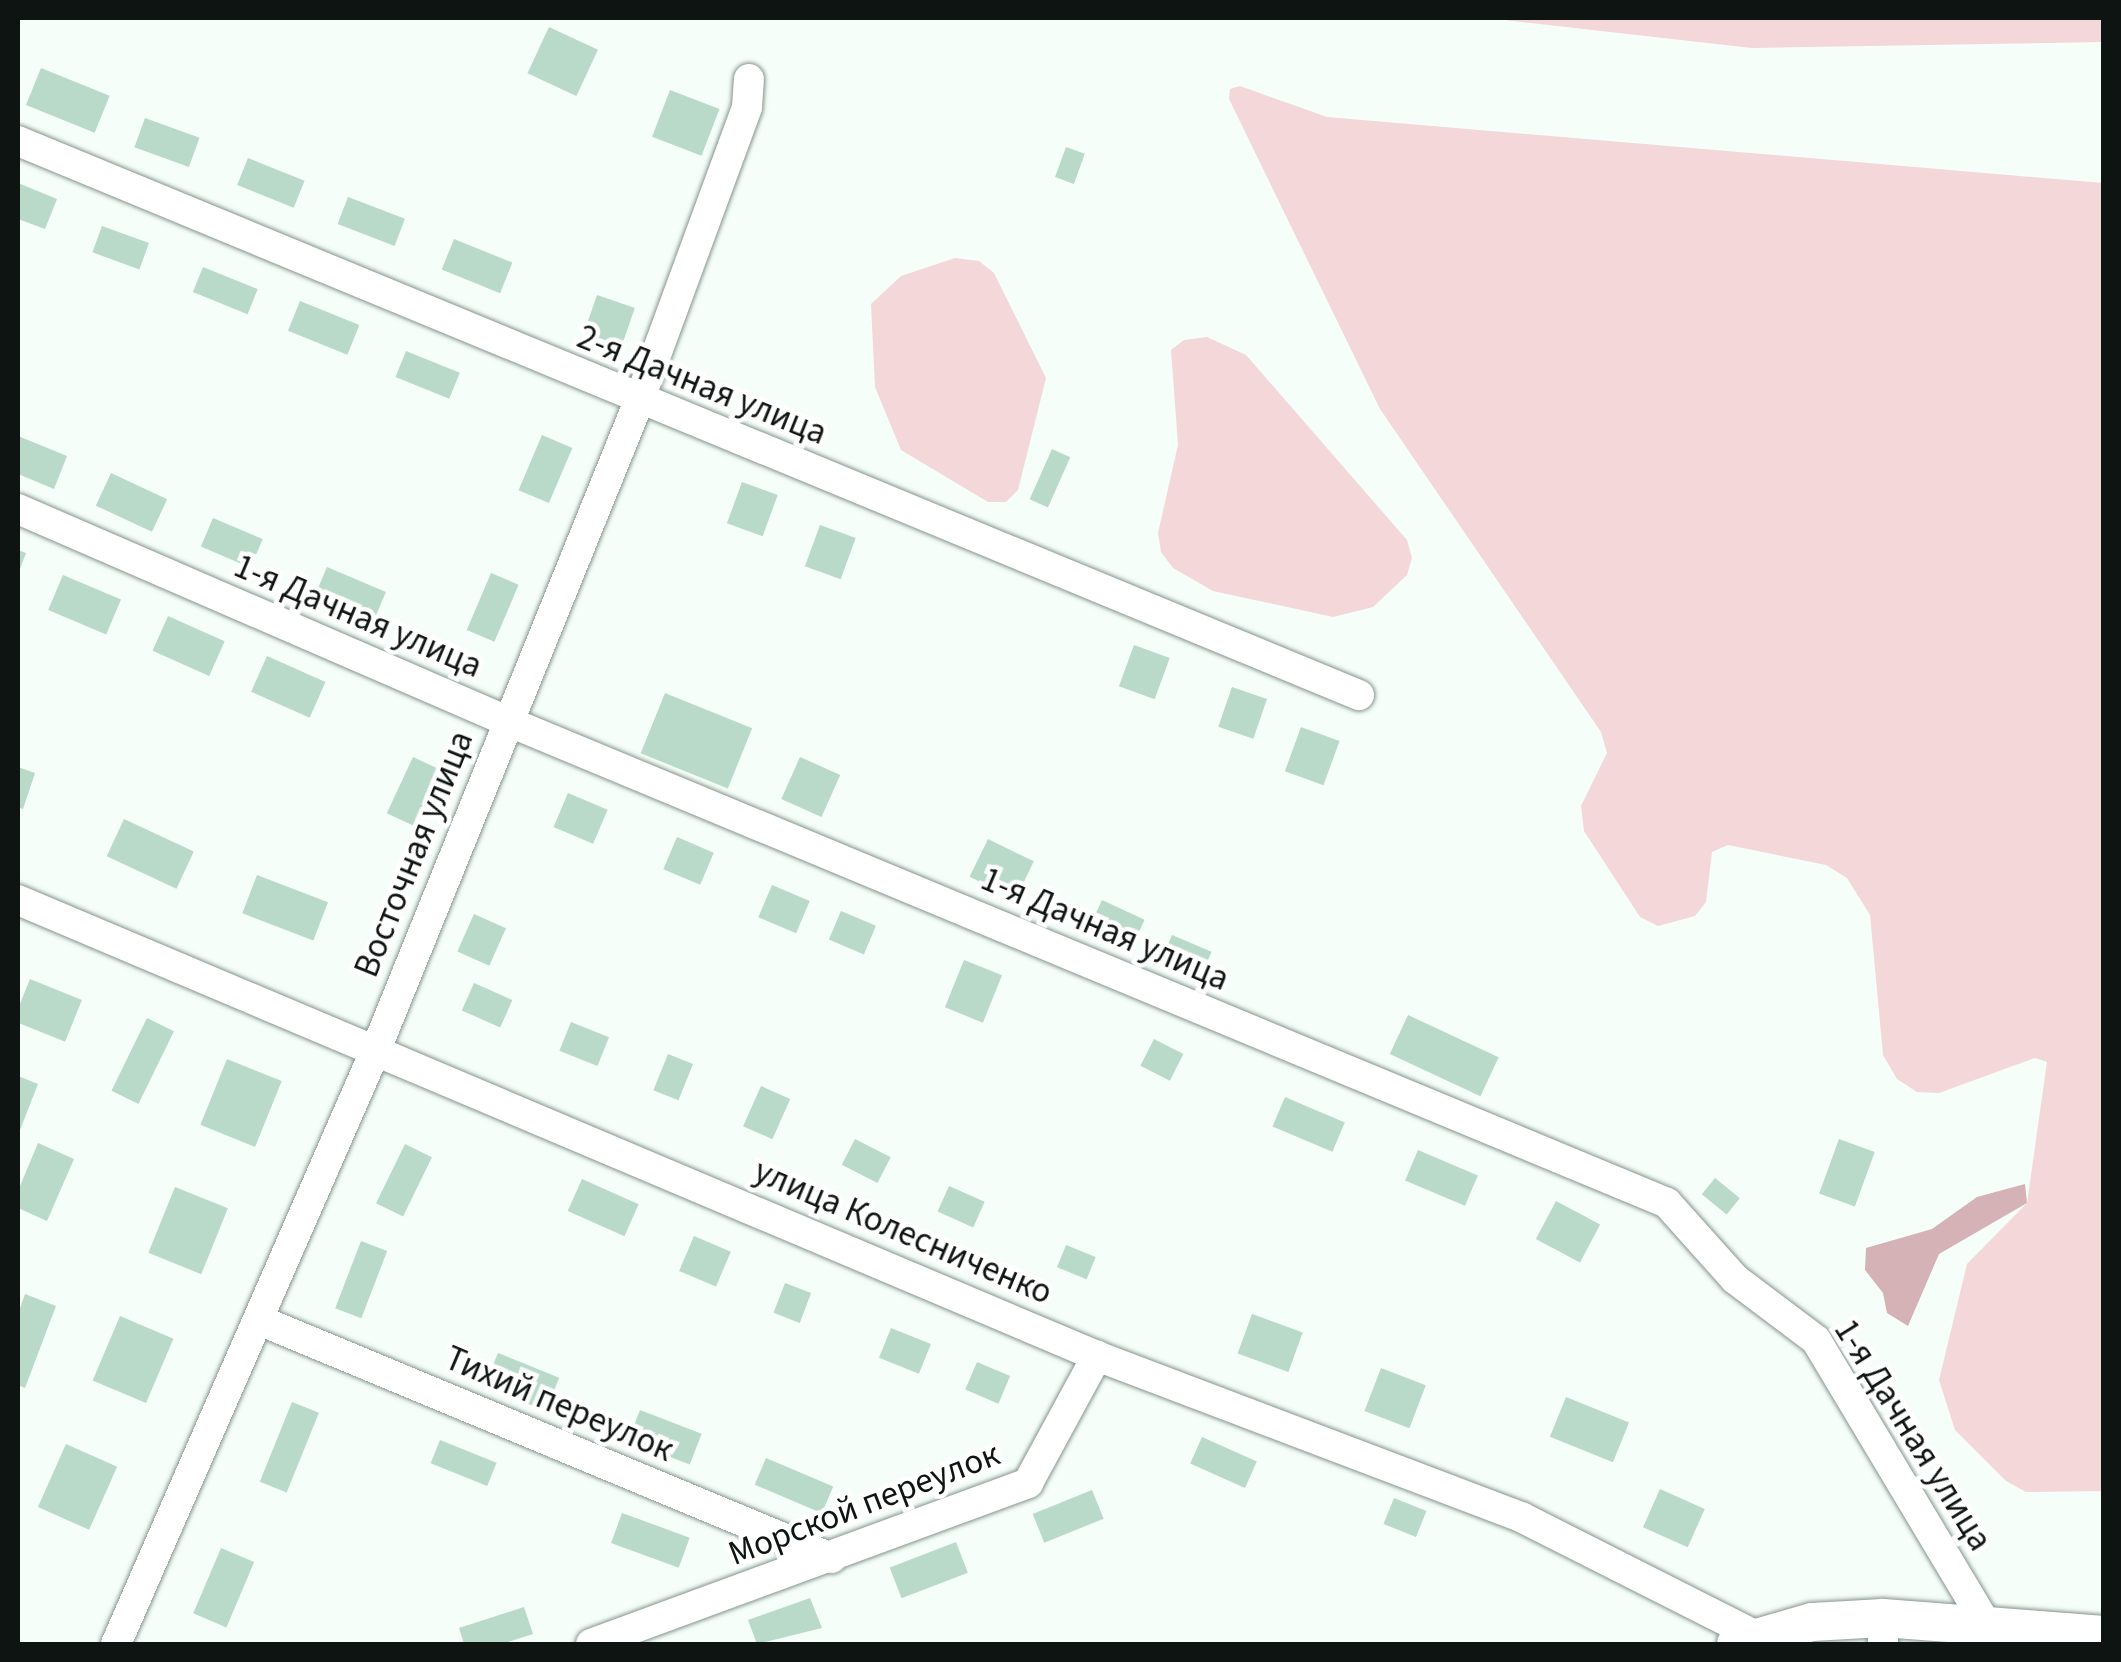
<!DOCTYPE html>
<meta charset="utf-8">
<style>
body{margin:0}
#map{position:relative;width:2121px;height:1662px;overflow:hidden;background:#f5fef9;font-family:"Source Sans 3",sans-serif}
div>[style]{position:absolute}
.green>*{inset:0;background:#f4d7d9}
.water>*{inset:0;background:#d5b2b5}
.building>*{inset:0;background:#b9d9c9;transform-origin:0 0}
.roads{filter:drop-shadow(0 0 2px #85948c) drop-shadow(0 0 2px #85948c)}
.minor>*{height:30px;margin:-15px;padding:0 15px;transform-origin:15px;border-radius:15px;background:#fff}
.major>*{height:38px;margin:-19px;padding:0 19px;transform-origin:19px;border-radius:19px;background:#fff}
span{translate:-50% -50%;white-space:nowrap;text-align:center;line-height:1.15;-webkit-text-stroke:9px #fff;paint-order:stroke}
.street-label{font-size:35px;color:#0e1411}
.frame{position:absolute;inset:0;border:20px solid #0e1411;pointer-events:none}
</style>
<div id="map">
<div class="green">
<div style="clip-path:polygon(1486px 18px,2103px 18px,2104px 42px,1752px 48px)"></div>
<div style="clip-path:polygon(1240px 86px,1327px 117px,2103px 183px,2103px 1491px,2026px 1492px,2006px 1481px,1955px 1430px,1939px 1380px,1967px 1264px,2027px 1203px,2047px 1062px,2035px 1058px,1939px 1093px,1917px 1092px,1897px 1079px,1883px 1055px,1870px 915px,1847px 878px,1826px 865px,1728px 845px,1712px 852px,1706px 902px,1695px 916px,1658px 926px,1640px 917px,1584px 831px,1581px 806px,1607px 753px,1601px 732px,1380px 409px,1229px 99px,1230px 89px)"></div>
<div style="clip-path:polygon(955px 258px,979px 261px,994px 273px,1046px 378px,1018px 490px,1006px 502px,988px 502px,901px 450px,875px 387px,871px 304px,901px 276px)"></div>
<div style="clip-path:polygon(1207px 337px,1246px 355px,1407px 540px,1412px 558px,1407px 575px,1373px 607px,1333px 617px,1213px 591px,1173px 568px,1161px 552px,1158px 533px,1178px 445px,1171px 350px,1184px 340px)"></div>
</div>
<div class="water">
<div style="clip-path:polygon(2025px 1184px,2027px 1203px,1939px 1254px,1908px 1326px,1887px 1313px,1883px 1293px,1865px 1270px,1866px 1248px,1932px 1229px,1977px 1197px)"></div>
</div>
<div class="building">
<div style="left:549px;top:27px;width:54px;height:51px;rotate:25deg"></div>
<div style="left:41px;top:68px;width:74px;height:40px;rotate:22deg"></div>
<div style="left:670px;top:90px;width:53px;height:50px;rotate:21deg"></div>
<div style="left:145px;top:118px;width:58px;height:31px;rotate:20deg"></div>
<div style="left:1066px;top:147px;width:20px;height:32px;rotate:20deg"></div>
<div style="left:248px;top:158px;width:61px;height:29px;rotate:22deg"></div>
<div style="clip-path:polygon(18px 183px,57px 199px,45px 229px,18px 219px)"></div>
<div style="left:348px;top:197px;width:61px;height:29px;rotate:21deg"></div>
<div style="left:102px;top:226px;width:50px;height:28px;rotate:20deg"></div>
<div style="left:454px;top:239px;width:63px;height:33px;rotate:22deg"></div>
<div style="left:203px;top:267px;width:59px;height:27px;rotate:22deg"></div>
<div style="left:597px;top:295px;width:40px;height:40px;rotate:19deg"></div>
<div style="left:300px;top:301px;width:64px;height:32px;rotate:22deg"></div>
<div style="left:406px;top:351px;width:58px;height:28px;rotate:22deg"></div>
<div style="left:542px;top:435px;width:33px;height:60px;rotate:23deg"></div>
<div style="clip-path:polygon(18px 436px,67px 456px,54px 489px,18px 474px)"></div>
<div style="left:1052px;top:449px;width:20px;height:55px;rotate:24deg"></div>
<div style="left:111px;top:473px;width:62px;height:36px;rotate:25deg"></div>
<div style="left:742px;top:482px;width:38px;height:44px;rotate:20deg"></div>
<div style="left:213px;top:518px;width:54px;height:31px;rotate:23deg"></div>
<div style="left:820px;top:525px;width:38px;height:44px;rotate:20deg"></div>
<div style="clip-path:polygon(18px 550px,26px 553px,18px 574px)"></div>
<div style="left:327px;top:567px;width:64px;height:30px;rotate:23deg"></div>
<div style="left:491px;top:573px;width:30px;height:62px;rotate:23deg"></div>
<div style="left:63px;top:575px;width:63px;height:38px;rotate:23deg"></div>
<div style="left:168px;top:616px;width:62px;height:38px;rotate:24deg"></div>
<div style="left:1134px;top:645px;width:38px;height:44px;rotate:20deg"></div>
<div style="left:267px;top:656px;width:64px;height:39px;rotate:24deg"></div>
<div style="left:1232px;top:687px;width:37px;height:42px;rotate:19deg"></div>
<div style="left:665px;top:693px;width:94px;height:65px;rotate:22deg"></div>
<div style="left:1301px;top:727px;width:41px;height:47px;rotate:20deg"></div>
<div style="left:413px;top:757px;width:29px;height:62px;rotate:25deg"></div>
<div style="left:800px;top:757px;width:44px;height:46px;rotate:24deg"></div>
<div style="clip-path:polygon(18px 767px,35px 773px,23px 809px,18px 807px)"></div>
<div style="left:568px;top:793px;width:43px;height:37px;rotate:23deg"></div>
<div style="left:124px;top:819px;width:77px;height:41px;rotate:25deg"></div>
<div style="left:677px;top:837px;width:40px;height:35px;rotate:23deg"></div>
<div style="left:988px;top:839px;width:51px;height:42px;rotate:26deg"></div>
<div style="left:257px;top:875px;width:76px;height:41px;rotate:21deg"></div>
<div style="left:772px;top:885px;width:41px;height:35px;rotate:23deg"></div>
<div style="left:1102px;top:900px;width:47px;height:34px;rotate:25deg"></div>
<div style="left:841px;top:911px;width:38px;height:31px;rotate:23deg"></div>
<div style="left:474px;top:914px;width:35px;height:41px;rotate:24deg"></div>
<div style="left:1172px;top:935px;width:43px;height:34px;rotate:23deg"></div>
<div style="left:964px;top:960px;width:41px;height:51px;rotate:22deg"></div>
<div style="left:30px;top:979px;width:56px;height:45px;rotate:22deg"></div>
<div style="left:474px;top:983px;width:42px;height:30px;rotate:24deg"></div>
<div style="left:1408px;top:1015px;width:100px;height:43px;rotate:25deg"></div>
<div style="left:147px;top:1018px;width:30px;height:81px;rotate:26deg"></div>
<div style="left:571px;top:1022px;width:41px;height:31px;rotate:22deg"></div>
<div style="left:1154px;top:1039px;width:33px;height:30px;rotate:27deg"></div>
<div style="left:668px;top:1054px;width:27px;height:39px;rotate:22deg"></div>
<div style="left:227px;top:1059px;width:59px;height:71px;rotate:22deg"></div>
<div style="clip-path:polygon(18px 1076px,38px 1084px,18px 1135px)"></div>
<div style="left:761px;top:1086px;width:32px;height:44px;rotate:24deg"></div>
<div style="left:1285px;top:1097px;width:65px;height:32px;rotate:23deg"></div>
<div style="left:855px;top:1139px;width:40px;height:29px;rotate:27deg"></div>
<div style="left:1839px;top:1139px;width:38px;height:58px;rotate:20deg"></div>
<div style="clip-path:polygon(38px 1143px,74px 1159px,47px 1221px,18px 1208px,18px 1191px)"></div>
<div style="left:405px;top:1144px;width:30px;height:66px;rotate:26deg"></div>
<div style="left:1418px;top:1150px;width:65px;height:33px;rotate:23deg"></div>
<div style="left:1715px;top:1178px;width:32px;height:21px;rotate:39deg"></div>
<div style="left:582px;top:1179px;width:62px;height:35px;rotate:24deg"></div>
<div style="left:949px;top:1186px;width:39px;height:28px;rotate:24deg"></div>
<div style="left:175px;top:1187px;width:57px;height:71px;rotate:22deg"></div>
<div style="left:1556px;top:1201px;width:50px;height:43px;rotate:28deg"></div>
<div style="left:694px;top:1236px;width:40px;height:38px;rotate:23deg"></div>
<div style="left:361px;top:1241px;width:28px;height:72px;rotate:21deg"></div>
<div style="left:1066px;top:1245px;width:32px;height:24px;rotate:22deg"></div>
<div style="left:785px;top:1283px;width:28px;height:32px;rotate:21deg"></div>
<div style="clip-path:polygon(25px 1294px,56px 1306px,25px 1388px,18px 1385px,18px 1314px)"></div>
<div style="left:1252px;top:1314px;width:54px;height:42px;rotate:20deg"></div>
<div style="left:120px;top:1316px;width:58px;height:70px;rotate:23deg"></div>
<div style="left:891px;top:1328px;width:43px;height:32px;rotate:22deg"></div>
<div style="left:498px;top:1353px;width:66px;height:36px;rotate:22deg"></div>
<div style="left:977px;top:1362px;width:36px;height:30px;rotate:23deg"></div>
<div style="left:1381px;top:1368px;width:48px;height:46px;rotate:21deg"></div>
<div style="left:1566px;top:1397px;width:68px;height:43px;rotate:22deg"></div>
<div style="left:292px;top:1402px;width:29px;height:86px;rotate:22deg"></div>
<div style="left:640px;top:1410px;width:66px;height:33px;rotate:21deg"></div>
<div style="left:1202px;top:1437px;width:60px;height:29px;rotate:24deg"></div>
<div style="left:440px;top:1440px;width:61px;height:25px;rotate:22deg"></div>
<div style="left:66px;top:1444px;width:56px;height:69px;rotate:24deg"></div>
<div style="left:766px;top:1458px;width:73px;height:29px;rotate:23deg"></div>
<div style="left:1660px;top:1489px;width:49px;height:42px;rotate:24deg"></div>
<div style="left:1092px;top:1490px;width:31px;height:64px;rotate:68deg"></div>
<div style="left:1394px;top:1498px;width:35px;height:28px;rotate:22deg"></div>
<div style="left:622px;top:1513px;width:72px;height:32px;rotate:20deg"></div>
<div style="left:956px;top:1542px;width:33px;height:71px;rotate:69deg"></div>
<div style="left:221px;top:1548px;width:36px;height:71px;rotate:23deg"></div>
<div style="clip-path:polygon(810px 1598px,822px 1628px,757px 1644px,748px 1620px)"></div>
<div style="clip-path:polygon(524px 1607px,533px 1634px,502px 1644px,464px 1644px,459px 1628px)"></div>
</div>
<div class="roads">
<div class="minor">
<div style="left:18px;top:141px;width:1451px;rotate:22.45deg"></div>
<div style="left:18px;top:509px;width:533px;rotate:23.44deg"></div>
<div style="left:507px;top:721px;width:1256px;rotate:22.56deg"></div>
<div style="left:1667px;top:1203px;width:102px;rotate:48.2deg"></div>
<div style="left:1735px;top:1279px;width:101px;rotate:37deg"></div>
<div style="left:1816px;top:1340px;width:337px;rotate:59.1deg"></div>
<div style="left:18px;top:900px;width:1171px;rotate:22.91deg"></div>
<div style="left:1097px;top:1356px;width:454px;rotate:20.8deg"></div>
<div style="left:1521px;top:1517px;width:264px;rotate:26.8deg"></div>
<div style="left:259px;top:1320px;width:620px;rotate:22.59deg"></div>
<div style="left:116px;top:1644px;width:652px;rotate:-66.39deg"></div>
<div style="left:377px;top:1047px;width:697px;rotate:-67.92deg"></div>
<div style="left:639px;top:401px;width:313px;rotate:-69.8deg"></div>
<div style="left:747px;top:107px;width:28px;rotate:-86deg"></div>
<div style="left:591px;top:1644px;width:466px;rotate:-20.2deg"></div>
<div style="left:1028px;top:1483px;width:145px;rotate:-61.5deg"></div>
<div style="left:1883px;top:1644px;width:26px;rotate:-90deg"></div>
</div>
<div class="major">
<div style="left:1736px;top:1644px;width:79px;rotate:-16.1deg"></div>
<div style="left:1812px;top:1622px;width:71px;rotate:-3.2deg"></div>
<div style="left:1883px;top:1618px;width:222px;rotate:4.4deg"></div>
</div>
</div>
<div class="street-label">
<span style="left:702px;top:385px;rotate:22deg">2-я Дачная улица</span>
<span style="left:358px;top:616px;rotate:23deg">1-я Дачная улица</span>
<span style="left:414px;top:854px;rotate:-68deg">Восточная улица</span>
<span style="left:1105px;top:929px;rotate:23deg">1-я Дачная улица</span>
<span style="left:903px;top:1232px;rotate:23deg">улица Колесниченко</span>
<span style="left:559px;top:1404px;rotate:23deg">Тихий переулок</span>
<span style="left:1913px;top:1435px;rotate:58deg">1-я Дачная улица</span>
<span style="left:864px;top:1504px;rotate:-21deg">Морской переулок</span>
</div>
<div class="frame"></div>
</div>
